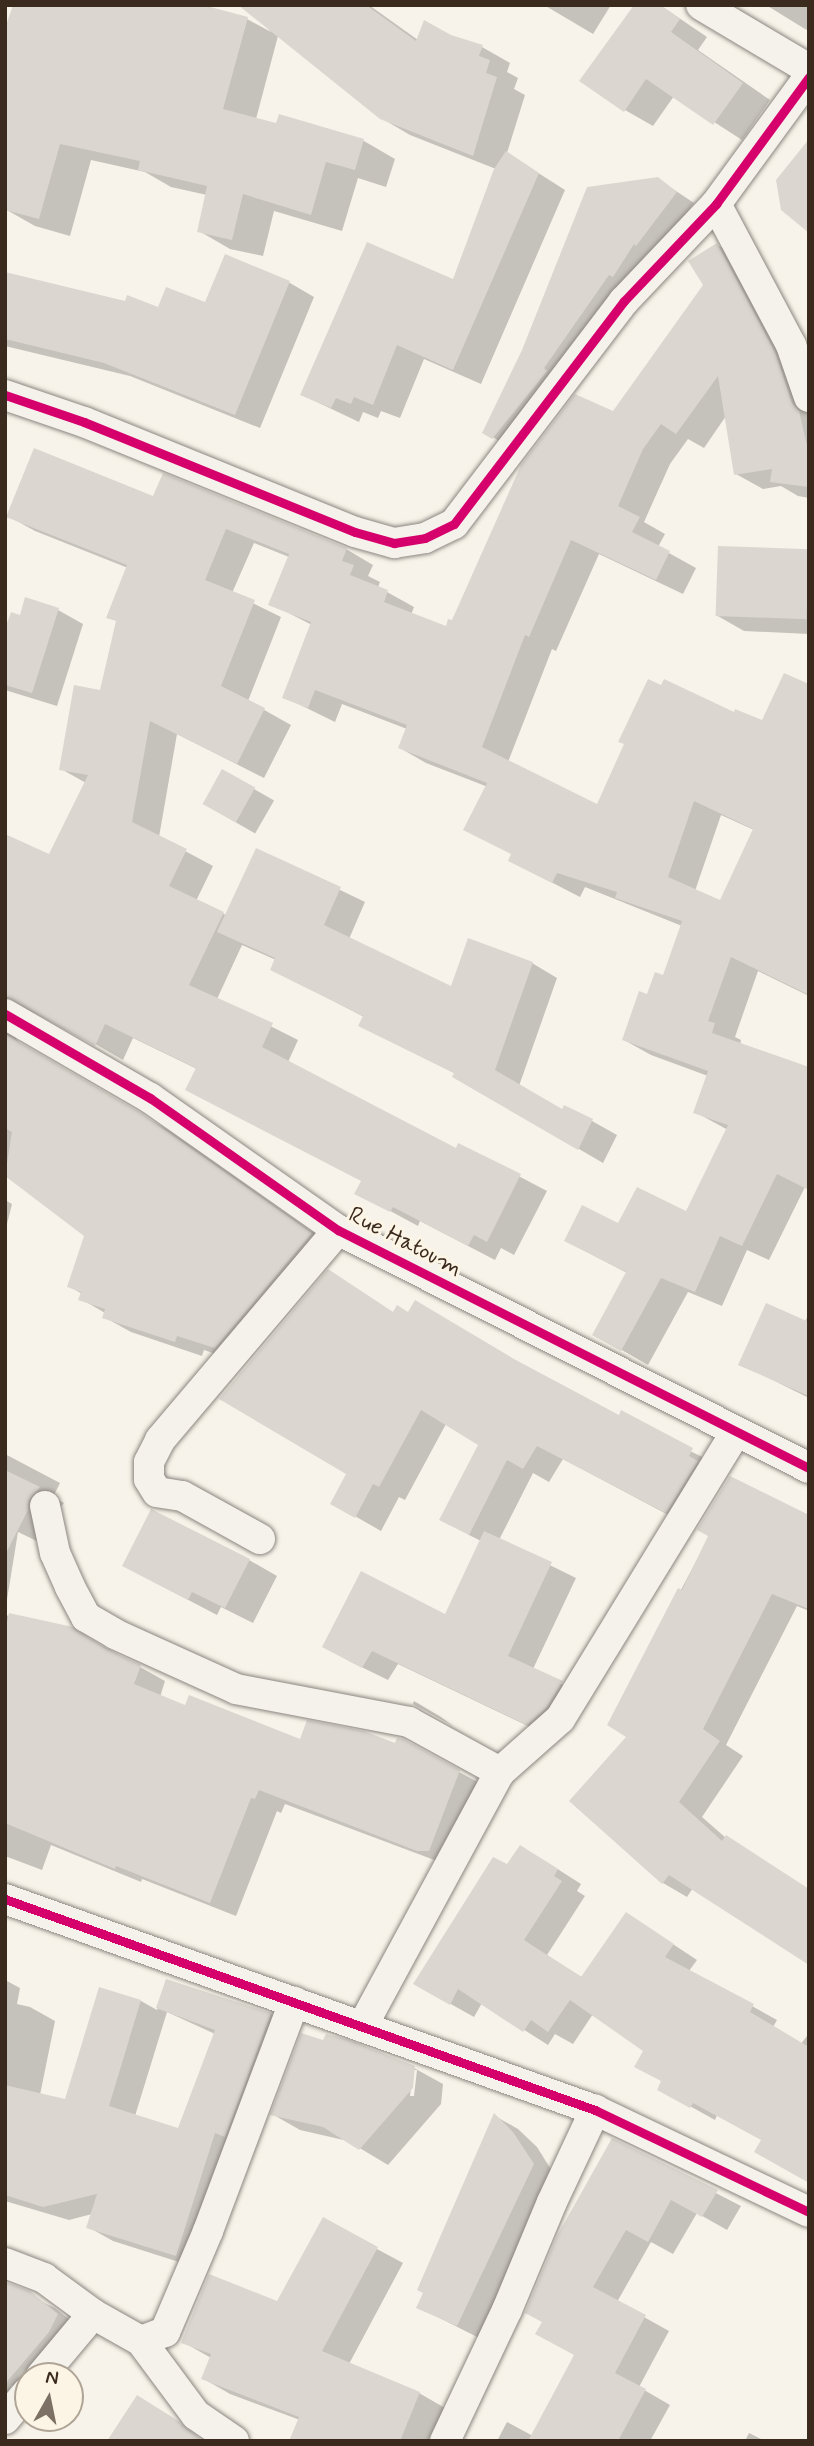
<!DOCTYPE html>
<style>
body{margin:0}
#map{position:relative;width:814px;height:2446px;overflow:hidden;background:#f7f3ea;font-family:Mynerve,sans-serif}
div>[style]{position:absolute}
.shadow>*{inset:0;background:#0003;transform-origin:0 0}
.building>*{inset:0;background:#dbd7d0;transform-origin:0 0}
.roads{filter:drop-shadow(0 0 2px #8b867f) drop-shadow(0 0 2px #8b867f)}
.minor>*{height:30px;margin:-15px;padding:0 15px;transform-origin:15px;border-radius:15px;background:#f5f2ec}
.cycleway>*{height:9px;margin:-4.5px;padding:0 4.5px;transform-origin:4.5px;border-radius:4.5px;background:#d6006c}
span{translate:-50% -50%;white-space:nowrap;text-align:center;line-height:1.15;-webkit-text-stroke:6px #fcf5e5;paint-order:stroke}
.street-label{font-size:24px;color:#3b2a1e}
.frame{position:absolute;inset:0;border:7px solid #3b2a1e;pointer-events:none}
.north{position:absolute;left:14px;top:2362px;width:70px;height:70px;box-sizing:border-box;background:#fcf5e5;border:2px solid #afa495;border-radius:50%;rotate:9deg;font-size:19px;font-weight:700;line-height:28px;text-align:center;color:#3b2a1e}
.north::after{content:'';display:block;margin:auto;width:24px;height:32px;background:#7d7065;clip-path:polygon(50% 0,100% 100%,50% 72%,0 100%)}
</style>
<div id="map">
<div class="shadow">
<div style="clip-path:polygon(246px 5px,369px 5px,418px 40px,450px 37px,482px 47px,510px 63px,507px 72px,518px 78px,514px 89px,525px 95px,507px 153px,565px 190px,481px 384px,424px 359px,400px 418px,381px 411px,378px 418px,363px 412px,359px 422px,302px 395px,454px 281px,496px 169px,410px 135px,381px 118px,278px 36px,256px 119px,277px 125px,280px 116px,364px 141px,395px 159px,386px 187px,358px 178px,342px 231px,274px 211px,263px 256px,230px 249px,199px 231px,207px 195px,171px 187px,145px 172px,91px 160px,70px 236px,35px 226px,5px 209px,5px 89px,247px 19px,271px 32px)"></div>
<div style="clip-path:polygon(544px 5px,611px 5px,593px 34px)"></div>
<div style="clip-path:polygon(636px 5px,660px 5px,707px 37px,698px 50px,770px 100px,742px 140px,674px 96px,653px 126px,625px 110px)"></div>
<div style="clip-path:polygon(766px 5px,809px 5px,809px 31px,805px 29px)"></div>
<div style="clip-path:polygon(658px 179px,694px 203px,511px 448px,484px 432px)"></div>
<div style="clip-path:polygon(evenodd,717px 245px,744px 260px,809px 390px,809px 498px,798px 496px,781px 486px,763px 489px,736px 474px,726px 416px,704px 448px,688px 439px,670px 464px,644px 522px,665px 534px,658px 547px,696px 568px,683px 594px,599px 554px,556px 651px,552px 649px,508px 762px,598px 806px,735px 714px,763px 722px,809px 686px,809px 996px,758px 971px,735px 1037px,741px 1040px,740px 1045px,805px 1187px,769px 1260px,747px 1250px,722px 1306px,688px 1292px,648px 1365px,594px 1334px,627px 1273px,566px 1241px,618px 1225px,687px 1214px,728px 1130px,695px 1112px,708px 1076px,651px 1055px,624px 1040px,648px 996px,664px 977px,682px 926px,585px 887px,580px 897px,510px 861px,513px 855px,488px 787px,426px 763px,400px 748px,407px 729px,342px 704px,335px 722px,284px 697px,312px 625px,271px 604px,289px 557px,254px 543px,232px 593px,281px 617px,248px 701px,291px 725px,264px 778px,177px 734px,159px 837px,213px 866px,196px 901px,226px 915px,257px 850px,365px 902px,349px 939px,452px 988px,532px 963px,557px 978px,519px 1086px,563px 1111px,592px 1121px,617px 1135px,603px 1163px,454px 1076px,456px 1074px,360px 1026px,364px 1017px,272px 969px,276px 960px,242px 945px,217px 999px,298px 1040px,288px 1062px,456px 1150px,459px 1145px,547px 1191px,514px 1255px,501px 1248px,495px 1260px,420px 1221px,418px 1226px,357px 1193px,362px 1181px,197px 1069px,133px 1038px,123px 1060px,42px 1013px,24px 1013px,14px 1029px,16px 1039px,23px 1047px,168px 1130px,338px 1250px,242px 1363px,204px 1350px,202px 1356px,131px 1332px,104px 1317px,105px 1313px,81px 1299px,82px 1294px,69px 1286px,86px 1235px,17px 1178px,5px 1173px,5px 836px,49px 856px,86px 783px,61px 769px,101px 692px,128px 568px,35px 531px,8px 516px,154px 498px,346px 549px,373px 565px,368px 576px,380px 582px,378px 587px,414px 607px,411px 615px,447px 628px,614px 413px,705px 285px,717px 245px,721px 815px,754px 830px,721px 902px,695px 891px,721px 815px)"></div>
<div style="clip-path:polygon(226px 256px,290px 283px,314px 297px,260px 428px,130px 376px,5px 346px,5px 274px,159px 309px,206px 304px)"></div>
<div style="clip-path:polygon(809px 551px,809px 634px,744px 631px,716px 615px)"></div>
<div style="clip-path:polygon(58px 610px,83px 624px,57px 706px,5px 690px,5px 623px)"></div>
<div style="left:223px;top:771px;width:59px;height:38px;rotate:30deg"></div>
<div style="clip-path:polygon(5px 1200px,12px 1204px,5px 1232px)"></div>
<div style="clip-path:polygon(329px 1271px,394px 1313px,522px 1366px,619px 1417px,717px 1464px,691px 1527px,563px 1459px,549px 1482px,533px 1473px,499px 1540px,576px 1578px,533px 1669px,587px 1697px,553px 1738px,398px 1664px,388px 1680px,349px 1661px,446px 1616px,481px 1541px,467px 1534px,480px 1445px,446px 1424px,405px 1500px,399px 1497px,381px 1531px,332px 1503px,348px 1474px)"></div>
<div style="clip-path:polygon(809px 1313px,809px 1398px,740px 1364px,805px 1322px)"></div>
<div style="clip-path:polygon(5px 1454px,60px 1483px,53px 1497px,64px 1503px,54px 1515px,43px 1544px,18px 1532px,5px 1612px)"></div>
<div style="clip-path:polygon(809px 1518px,809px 1611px,797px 1606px,726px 1745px,743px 1756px,702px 1817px,726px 1838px,687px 1897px,663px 1883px,629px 1737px,610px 1724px,710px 1535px)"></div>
<div style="clip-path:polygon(249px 1560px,277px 1576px,253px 1623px,221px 1607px,217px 1615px,152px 1581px)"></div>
<div style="clip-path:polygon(5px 1615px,72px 1629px,165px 1681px,160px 1697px,186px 1707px,301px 1742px,459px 1772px,485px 1786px,445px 1864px,285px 1804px,281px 1813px,277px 1811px,236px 1916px,142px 1879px,141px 1882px,51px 1845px,42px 1870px,5px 1856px)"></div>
<div style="clip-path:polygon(414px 1701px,441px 1717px,453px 1726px,413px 1704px)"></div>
<div style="clip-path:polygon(545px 1861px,581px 1884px,577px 1891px,585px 1896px,547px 1955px,583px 1978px,650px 1929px,697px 1960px,689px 1971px,777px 2020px,773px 2027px,801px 2044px,809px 2033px,809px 2181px,763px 2140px,717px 2115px,715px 2120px,659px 2089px,663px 2081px,645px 2051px,593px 2014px,573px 2044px,555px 2034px,548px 2045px,482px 2003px,474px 2017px,415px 1984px,508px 1867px)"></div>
<div style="clip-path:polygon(evenodd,5px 1980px,20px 1988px,17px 2004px,30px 2007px,55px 2021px,40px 2095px,66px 2101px,101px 1989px,141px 2001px,157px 2010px,167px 1981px,271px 2014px,295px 2029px,201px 2269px,113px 2241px,88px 2227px,92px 2214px,69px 2220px,5px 2201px,5px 1980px,167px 2012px,215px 2034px,179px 2130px,135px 2116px,167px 2012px)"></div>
<div style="clip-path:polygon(evenodd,414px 2068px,443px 2084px,441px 2104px,388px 2165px,348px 2141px,300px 2130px,272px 2114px,414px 2068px,413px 2070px,417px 2070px,414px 2096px,410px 2096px,413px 2070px)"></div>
<div style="clip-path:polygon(495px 2116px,518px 2129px,537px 2147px,557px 2179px,481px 2339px,418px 2307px)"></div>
<div style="clip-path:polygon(613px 2140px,741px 2206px,727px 2230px,697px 2213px,673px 2254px,651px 2242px,617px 2302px,669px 2331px,639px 2387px,670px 2405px,650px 2441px,497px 2441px,507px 2422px,533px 2436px,576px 2355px,544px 2322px)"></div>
<div style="clip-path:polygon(323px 2220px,403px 2263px,349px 2364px,419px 2393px,445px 2408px,432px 2441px,304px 2441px,300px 2420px,230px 2394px,204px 2379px,211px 2358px,183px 2342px,278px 2303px)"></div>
<div style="clip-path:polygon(5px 2284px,55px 2308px,82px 2330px,28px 2395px,12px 2385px,5px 2396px)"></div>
<div style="clip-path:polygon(749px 2433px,765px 2441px,745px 2441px)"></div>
</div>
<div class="building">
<div style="clip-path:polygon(13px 5px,203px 5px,248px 17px,223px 109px,276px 123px,279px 114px,364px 139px,355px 170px,326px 162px,311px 215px,243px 194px,232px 240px,197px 232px,207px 186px,138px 170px,140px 161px,60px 144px,39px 219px,5px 210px,5px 28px)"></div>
<div style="clip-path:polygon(238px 5px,366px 5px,416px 41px,424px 20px,451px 35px,483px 45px,479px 56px,490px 60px,486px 73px,497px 77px,473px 156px,380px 119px)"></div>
<div style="clip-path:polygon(634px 5px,660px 5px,680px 19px,671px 32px,743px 83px,713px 125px,646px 79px,624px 112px,579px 81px)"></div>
<div style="clip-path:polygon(809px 139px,809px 233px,781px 210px,776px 180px)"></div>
<div style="clip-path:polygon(506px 151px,539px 173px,453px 370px,397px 345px,373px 405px,354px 397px,351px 404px,336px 398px,331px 408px,300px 395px,367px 242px,453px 279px,494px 169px)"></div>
<div style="clip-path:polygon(658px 177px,677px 192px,636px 246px,634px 244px,613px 277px,609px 275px,544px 368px,547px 371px,492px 439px,482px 433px,522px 350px,587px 187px)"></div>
<div style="clip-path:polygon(evenodd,717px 243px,775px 352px,792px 403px,799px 411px,809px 454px,809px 487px,770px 482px,772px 469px,734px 475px,718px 376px,676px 434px,661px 424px,643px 449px,618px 506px,640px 517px,632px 532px,670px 551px,656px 580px,571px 540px,529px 637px,525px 635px,482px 747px,597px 804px,624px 744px,618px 742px,648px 679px,661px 685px,664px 679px,734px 712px,735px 709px,762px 720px,784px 673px,809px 684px,809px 995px,731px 957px,708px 1021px,715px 1023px,712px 1033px,809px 1067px,809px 1190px,777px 1174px,742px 1246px,720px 1236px,695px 1292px,661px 1278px,621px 1351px,592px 1335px,626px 1272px,564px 1241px,582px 1205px,618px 1223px,637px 1187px,686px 1211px,728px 1125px,693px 1113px,708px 1071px,622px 1040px,639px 991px,647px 994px,655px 972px,663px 975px,682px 921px,615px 898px,617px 892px,557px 873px,552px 883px,508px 861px,511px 854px,463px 830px,487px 783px,398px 748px,407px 725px,315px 690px,308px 708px,282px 698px,311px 622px,268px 605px,289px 554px,226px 529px,205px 580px,255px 600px,221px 686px,265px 708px,237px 764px,150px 721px,132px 822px,187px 849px,169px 886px,224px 912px,189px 985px,273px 1023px,262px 1047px,456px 1148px,458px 1143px,521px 1174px,487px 1242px,474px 1235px,468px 1246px,393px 1207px,390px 1212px,354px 1194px,361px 1181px,185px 1090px,196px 1068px,105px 1024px,95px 1046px,5px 997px,5px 834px,49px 854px,88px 775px,59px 770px,74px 685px,100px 690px,116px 621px,106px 618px,127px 565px,6px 517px,34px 448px,153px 496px,163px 473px,347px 548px,342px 561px,354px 565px,350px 575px,388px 590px,384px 602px,446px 626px,448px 619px,452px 620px,521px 465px,575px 394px,613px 411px,703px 285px,688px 261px,717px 243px,694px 801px,753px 829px,720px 900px,668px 877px,694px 801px)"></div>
<div style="clip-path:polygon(225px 254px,290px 281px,235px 415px,104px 363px,5px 339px,5px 272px,125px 301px,127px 295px,158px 307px,166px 287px,205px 302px)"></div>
<div style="left:718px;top:546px;width:91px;height:70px;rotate:2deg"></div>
<div style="clip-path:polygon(25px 597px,59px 608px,32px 693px,5px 685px,5px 629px,11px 612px,20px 615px)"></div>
<div style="left:222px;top:769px;width:38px;height:40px;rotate:29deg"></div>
<div style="clip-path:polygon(256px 848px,341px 887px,324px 925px,451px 986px,468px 938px,533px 962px,495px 1070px,562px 1109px,564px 1105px,593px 1119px,578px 1150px,452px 1077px,454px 1073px,358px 1026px,363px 1016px,270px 970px,275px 958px,217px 932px)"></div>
<div style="clip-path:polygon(5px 1034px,141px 1113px,312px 1233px,215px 1348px,177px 1336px,175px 1342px,102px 1318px,105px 1309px,78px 1300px,81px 1292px,67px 1287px,84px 1236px,5px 1176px,12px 1132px,5px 1128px)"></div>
<div style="clip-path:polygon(328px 1269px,393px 1312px,397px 1305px,408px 1312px,415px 1300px,514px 1359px,619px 1415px,621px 1410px,693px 1448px,689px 1456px,698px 1461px,666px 1513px,537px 1446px,523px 1469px,507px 1460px,469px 1535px,439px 1520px,478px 1445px,421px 1410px,379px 1487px,373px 1484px,355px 1518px,330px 1504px,346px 1474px,219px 1399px)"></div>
<div style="clip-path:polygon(766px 1303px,809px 1322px,809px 1396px,738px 1365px)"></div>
<div style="clip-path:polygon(5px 1470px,40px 1487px,29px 1500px,28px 1510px,5px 1555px)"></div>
<div style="clip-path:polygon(730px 1476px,809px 1515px,809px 1609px,772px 1594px,703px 1729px,720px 1741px,679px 1802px,722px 1841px,726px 1835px,809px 1889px,809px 1965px,669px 1875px,662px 1884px,569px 1801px,626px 1737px,607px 1725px,678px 1588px,682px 1590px,708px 1536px,697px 1530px)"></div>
<div style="clip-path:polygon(151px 1509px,250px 1559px,225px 1608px,192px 1592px,188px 1600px,122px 1566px)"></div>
<div style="clip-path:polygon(484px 1531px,552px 1562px,508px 1656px,563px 1681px,546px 1708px,527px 1725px,372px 1651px,362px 1668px,322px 1647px,361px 1571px,445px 1614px)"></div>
<div style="clip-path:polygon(9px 1613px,73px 1627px,106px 1649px,141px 1665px,134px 1684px,185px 1705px,189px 1695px,300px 1739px,307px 1720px,364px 1731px,395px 1743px,397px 1738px,403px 1739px,460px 1770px,429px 1851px,417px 1851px,259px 1790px,255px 1799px,251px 1798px,210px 1903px,116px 1866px,115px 1869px,5px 1823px,5px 1631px)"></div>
<div style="clip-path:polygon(520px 1845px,558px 1869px,554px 1876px,562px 1881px,524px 1940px,581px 1977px,626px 1912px,674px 1944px,665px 1957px,754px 2004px,750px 2012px,809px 2047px,809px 2183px,754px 2152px,761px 2140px,693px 2103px,690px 2108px,657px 2090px,661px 2081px,634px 2067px,643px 2051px,570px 2000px,548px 2032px,531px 2020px,523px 2032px,458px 1989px,450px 2005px,413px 1984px,493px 1857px,507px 1864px)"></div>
<div style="clip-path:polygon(166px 1979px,271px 2013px,225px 2137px,215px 2133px,176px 2256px,86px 2228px,97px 2194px,43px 2207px,5px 2195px,5px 2085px,65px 2099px,99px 1987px,141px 2000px,109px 2106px,178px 2128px,215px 2030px,156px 2008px)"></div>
<div style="clip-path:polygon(301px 2033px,323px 2040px,326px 2034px,346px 2039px,415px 2066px,413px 2088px,359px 2150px,323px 2127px,270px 2115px)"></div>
<div style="clip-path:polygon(494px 2113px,513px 2132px,534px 2164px,457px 2326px,416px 2308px,423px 2293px,417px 2290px)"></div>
<div style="clip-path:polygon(612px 2138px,718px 2190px,702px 2217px,671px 2200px,648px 2242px,626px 2230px,593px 2287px,646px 2315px,615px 2373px,646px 2389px,618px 2441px,528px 2441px,574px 2355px,535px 2334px,542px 2322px,525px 2313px,557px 2236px)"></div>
<div style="clip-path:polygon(323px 2217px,378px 2247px,322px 2351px,420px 2392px,400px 2441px,289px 2441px,299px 2417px,201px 2379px,211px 2354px,181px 2343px,209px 2274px,277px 2301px)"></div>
<div style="clip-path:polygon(5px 2282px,30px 2291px,58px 2314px,49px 2332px,5px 2384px)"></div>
<div style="clip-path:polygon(137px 2395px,180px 2422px,203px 2441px,107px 2441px)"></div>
</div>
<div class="roads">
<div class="minor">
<div style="left:701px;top:5px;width:126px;rotate:30.7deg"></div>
<div style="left:716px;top:204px;width:160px;rotate:62deg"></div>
<div style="left:791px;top:345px;width:55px;rotate:70.9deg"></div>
<div style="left:5px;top:395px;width:83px;rotate:18.9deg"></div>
<div style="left:84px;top:422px;width:292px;rotate:22.1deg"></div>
<div style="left:355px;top:532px;width:41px;rotate:15.8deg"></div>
<div style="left:394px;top:543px;width:31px;rotate:-9deg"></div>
<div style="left:425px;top:538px;width:32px;rotate:-26deg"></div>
<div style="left:454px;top:524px;width:280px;rotate:-52.7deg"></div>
<div style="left:624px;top:301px;width:134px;rotate:-46.5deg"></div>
<div style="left:716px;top:204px;width:157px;rotate:-53.8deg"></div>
<div style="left:5px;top:1014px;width:168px;rotate:30.1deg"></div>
<div style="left:150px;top:1098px;width:230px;rotate:35.1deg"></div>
<div style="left:338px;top:1230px;width:528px;rotate:26.81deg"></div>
<div style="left:45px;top:1506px;width:48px;rotate:78deg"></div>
<div style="left:55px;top:1553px;width:37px;rotate:66deg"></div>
<div style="left:70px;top:1587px;width:34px;rotate:62deg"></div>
<div style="left:86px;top:1617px;width:34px;rotate:30deg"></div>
<div style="left:115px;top:1634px;width:133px;rotate:24.4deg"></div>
<div style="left:236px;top:1689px;width:176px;rotate:10.8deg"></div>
<div style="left:409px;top:1722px;width:104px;rotate:28.8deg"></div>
<div style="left:260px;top:1539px;width:89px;rotate:-151.1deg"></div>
<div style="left:182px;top:1496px;width:25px;rotate:-171deg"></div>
<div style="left:157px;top:1492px;width:15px;rotate:-122deg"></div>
<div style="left:149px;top:1479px;width:17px;rotate:-90deg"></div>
<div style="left:149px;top:1462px;width:25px;rotate:-63deg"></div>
<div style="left:160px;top:1440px;width:275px;rotate:-49.7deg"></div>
<div style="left:5px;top:1899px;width:627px;rotate:19.68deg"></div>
<div style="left:595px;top:2110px;width:237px;rotate:25.5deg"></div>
<div style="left:362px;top:2027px;width:290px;rotate:-61.6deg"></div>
<div style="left:500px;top:1772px;width:80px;rotate:-41.5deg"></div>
<div style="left:560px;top:1719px;width:337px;rotate:-58.5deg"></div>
<div style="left:5px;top:2263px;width:42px;rotate:21deg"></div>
<div style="left:44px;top:2278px;width:61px;rotate:36.3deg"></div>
<div style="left:93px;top:2314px;width:81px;rotate:130deg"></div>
<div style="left:93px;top:2314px;width:55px;rotate:29.4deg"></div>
<div style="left:141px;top:2341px;width:92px;rotate:53.4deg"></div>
<div style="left:196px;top:2415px;width:46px;rotate:34.4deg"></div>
<div style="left:141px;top:2341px;width:26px;rotate:-21deg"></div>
<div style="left:165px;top:2332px;width:110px;rotate:-66.9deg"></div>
<div style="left:208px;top:2231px;width:245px;rotate:-69.4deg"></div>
<div style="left:5px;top:2419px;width:35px;rotate:-50deg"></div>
<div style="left:445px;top:2441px;width:145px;rotate:-64.7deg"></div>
<div style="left:507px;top:2310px;width:117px;rotate:-67.4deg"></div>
<div style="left:552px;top:2202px;width:102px;rotate:-64.9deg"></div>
</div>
</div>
<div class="cycleway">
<div style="left:5px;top:395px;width:83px;rotate:18.9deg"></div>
<div style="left:84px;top:422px;width:292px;rotate:22.1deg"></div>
<div style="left:355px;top:532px;width:41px;rotate:15.8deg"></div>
<div style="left:394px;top:543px;width:31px;rotate:-9deg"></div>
<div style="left:425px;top:538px;width:32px;rotate:-26deg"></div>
<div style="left:454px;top:524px;width:280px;rotate:-52.7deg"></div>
<div style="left:624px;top:301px;width:134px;rotate:-46.5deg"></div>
<div style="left:716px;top:204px;width:157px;rotate:-53.8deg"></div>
<div style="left:5px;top:1014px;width:168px;rotate:30.1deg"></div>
<div style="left:150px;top:1098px;width:230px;rotate:35.1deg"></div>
<div style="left:338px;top:1230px;width:528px;rotate:26.81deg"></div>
<div style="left:5px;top:1899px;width:627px;rotate:19.68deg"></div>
<div style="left:595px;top:2110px;width:237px;rotate:25.5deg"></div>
</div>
<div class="street-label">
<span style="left:405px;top:1242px;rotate:27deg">Rue Hatoum</span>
</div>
<div class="frame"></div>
<div class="north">N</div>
</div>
